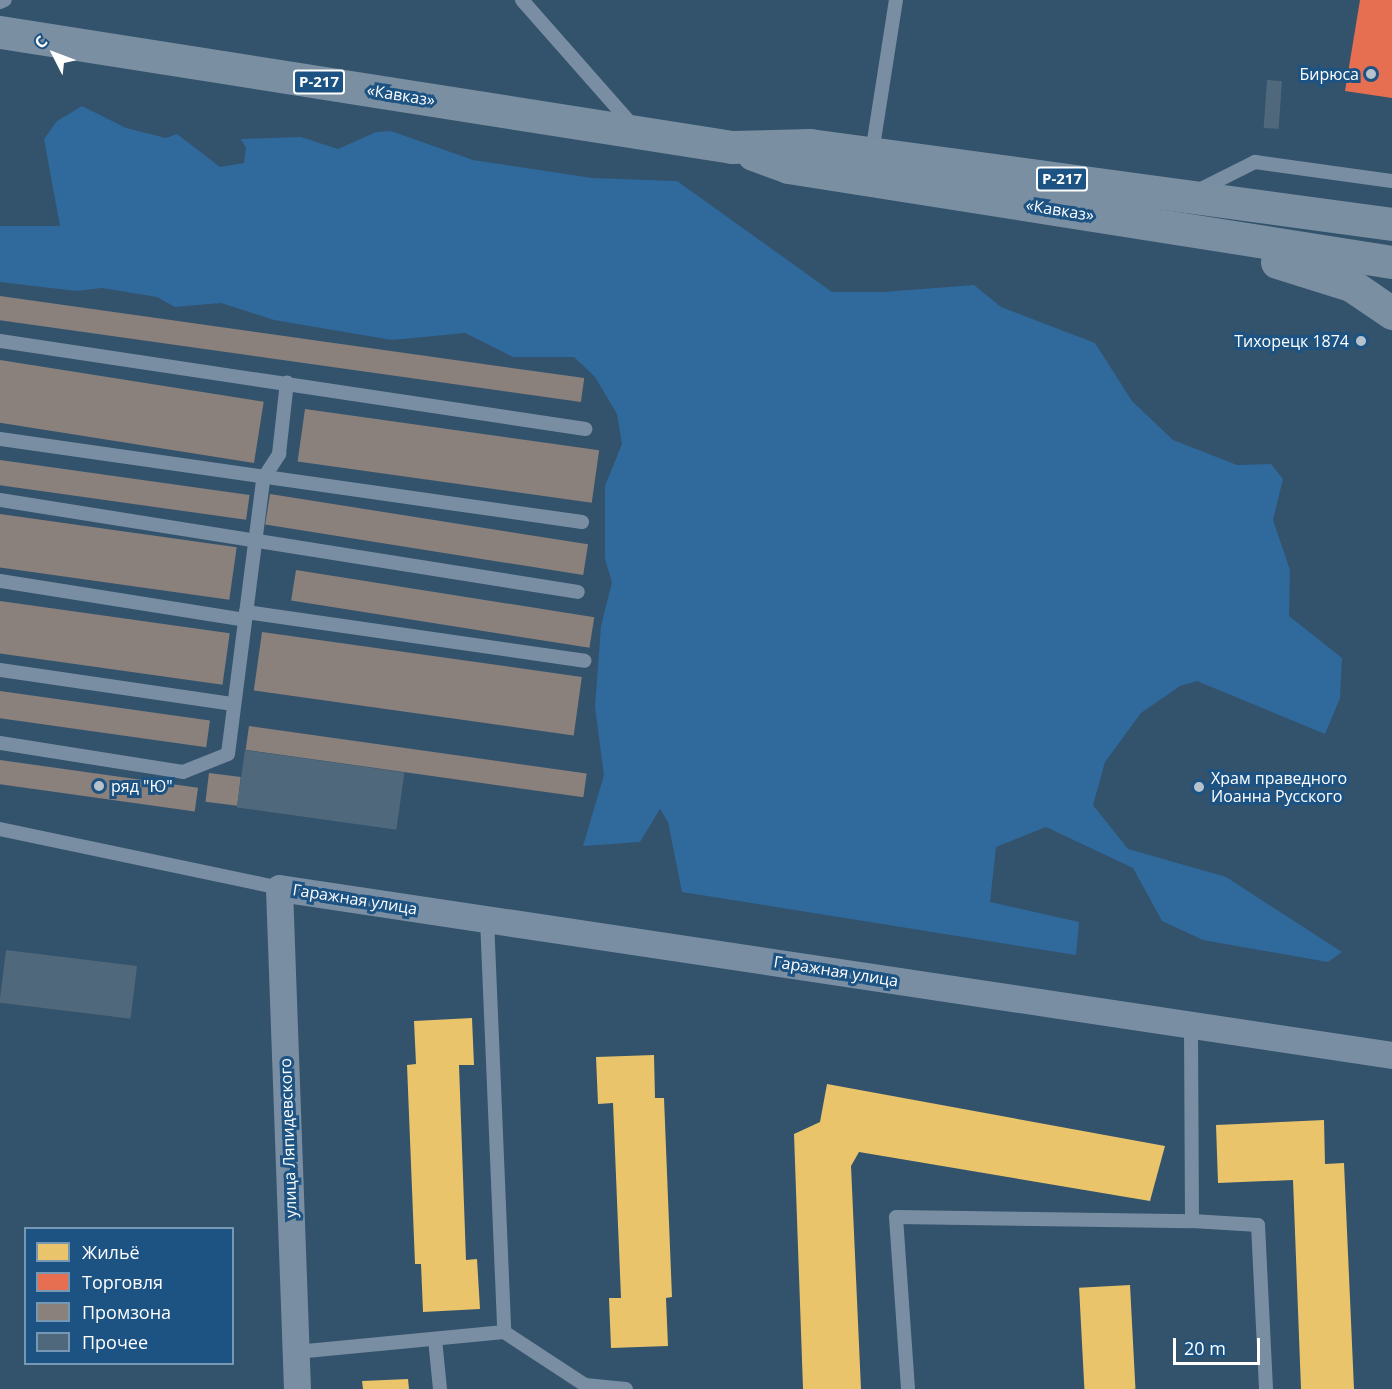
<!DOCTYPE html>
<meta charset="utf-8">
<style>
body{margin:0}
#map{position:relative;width:1392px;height:1389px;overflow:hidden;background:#33526c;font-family:"Open Sans",sans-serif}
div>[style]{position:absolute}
.green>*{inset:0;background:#30699b}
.homes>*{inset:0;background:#e9c46a;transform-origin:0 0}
.shops>*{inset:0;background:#e76f51}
.industry>*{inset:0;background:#8a817c;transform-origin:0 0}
.building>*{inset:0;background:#4f687c;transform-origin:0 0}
.lane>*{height:14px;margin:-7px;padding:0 7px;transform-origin:7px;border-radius:7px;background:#798ea2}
.street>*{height:27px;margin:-13.5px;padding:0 13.5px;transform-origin:13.5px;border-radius:13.5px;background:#798ea2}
.highway>*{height:33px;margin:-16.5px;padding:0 16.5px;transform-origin:16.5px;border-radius:16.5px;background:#7a8fa2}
.dots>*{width:16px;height:16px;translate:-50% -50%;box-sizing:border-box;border:3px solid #1c5383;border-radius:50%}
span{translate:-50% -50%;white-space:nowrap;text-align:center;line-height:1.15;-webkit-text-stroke:6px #1c5383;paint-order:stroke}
.shield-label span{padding:2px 4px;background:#1c5383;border:2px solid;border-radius:4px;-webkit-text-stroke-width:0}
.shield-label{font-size:15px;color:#fff;font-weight:700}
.poi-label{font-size:16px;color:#fff}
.right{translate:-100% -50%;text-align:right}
.left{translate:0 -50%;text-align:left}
.street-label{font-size:16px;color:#fff}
.legend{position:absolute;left:24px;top:1227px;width:210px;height:138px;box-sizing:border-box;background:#1c5383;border:2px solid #7798b5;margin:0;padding:8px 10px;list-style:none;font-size:18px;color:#fff}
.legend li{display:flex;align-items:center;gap:12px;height:30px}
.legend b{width:30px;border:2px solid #7798b5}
.north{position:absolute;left:24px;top:24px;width:60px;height:60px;-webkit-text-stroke:4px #1c5383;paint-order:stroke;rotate:312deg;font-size:16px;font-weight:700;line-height:24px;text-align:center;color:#fff}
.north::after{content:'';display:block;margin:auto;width:21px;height:27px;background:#fff;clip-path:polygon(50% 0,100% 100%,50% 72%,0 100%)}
.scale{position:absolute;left:1173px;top:1338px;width:87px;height:27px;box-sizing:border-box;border:3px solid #fff;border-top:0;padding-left:8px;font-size:18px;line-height:21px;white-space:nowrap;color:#fff;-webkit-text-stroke:4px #1c5383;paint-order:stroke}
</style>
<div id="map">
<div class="green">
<div style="clip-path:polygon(82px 106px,126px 128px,166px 138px,177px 134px,220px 167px,244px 163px,246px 148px,241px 139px,301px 137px,338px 149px,376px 132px,391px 131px,473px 160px,592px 178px,677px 181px,832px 292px,883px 292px,974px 285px,1001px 307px,1095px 343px,1132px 401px,1173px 440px,1237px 465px,1271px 464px,1283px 479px,1273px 520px,1290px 570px,1289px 616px,1342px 658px,1340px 698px,1325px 734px,1197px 681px,1180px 686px,1141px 713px,1105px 762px,1093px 805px,1128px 849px,1226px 877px,1342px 952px,1328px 962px,1203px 940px,1162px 921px,1133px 868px,1046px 827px,996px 847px,990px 902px,1079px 922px,1076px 955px,682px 892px,668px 822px,660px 809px,640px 842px,583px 846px,604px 775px,595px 707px,601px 626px,612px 582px,605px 559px,605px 486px,622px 444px,617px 414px,595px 377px,574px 357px,513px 357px,465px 333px,392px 340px,274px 320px,221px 303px,175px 307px,157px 297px,102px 288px,76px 291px,0 282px,0 226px,60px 226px,44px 139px,57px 121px)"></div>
</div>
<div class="homes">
<div style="clip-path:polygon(472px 1018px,474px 1065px,459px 1065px,466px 1260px,477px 1259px,480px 1309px,423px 1312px,421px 1264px,415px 1264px,407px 1065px,416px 1064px,414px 1021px)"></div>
<div style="clip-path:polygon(654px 1055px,655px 1098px,664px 1098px,672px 1297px,666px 1298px,668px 1346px,611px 1348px,609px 1298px,621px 1298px,613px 1103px,598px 1104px,596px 1057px)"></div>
<div style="clip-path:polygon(827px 1084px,1165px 1146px,1150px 1201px,859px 1152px,851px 1166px,861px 1389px,803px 1389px,794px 1134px,820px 1122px)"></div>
<div style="clip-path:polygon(1324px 1120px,1325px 1164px,1344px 1163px,1354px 1389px,1301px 1389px,1293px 1180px,1218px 1183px,1216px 1125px)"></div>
<div style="left:1130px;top:1285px;width:104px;height:51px;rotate:87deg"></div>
<div style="clip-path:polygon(408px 1379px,409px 1389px,363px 1389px,362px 1381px)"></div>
</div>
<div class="shops">
<div style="clip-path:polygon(1360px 0,1392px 0,1392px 98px,1345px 91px)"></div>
</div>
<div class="industry">
<div style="left:0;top:296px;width:590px;height:24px;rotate:8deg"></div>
<div style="left:0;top:360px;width:267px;height:62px;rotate:9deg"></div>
<div style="left:305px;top:409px;width:297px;height:53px;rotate:8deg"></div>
<div style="left:0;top:460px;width:252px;height:25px;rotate:8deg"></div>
<div style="left:270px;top:494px;width:322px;height:31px;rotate:9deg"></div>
<div style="left:0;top:514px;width:239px;height:53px;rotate:8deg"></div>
<div style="left:296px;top:570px;width:302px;height:31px;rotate:9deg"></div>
<div style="left:0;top:601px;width:232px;height:52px;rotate:8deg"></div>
<div style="left:262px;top:632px;width:323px;height:59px;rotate:8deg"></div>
<div style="left:0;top:691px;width:212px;height:27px;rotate:8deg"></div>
<div style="left:249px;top:726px;width:341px;height:24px;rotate:8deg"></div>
<div style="left:0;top:760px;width:200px;height:24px;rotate:8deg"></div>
<div style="left:209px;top:773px;width:32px;height:29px;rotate:7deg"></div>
</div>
<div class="building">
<div style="left:1267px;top:80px;width:15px;height:48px;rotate:4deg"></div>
<div style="left:245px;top:750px;width:161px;height:58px;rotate:8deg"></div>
<div style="left:6px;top:950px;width:132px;height:53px;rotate:7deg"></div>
</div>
<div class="lane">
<div style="left:522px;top:0;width:168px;rotate:48.6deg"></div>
<div style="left:0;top:2px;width:5px;rotate:-22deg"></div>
<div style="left:872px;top:153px;width:155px;rotate:-81.1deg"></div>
<div style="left:1199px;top:190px;width:63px;rotate:-26.6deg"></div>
<div style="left:1255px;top:162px;width:138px;rotate:7.9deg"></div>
<div style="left:0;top:341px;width:592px;rotate:8.55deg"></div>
<div style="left:0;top:439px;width:588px;rotate:8.12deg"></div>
<div style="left:0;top:500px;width:585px;rotate:9.04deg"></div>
<div style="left:0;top:581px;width:248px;rotate:9deg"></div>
<div style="left:246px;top:612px;width:342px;rotate:8.2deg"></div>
<div style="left:0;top:670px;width:236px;rotate:8.3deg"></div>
<div style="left:0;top:743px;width:185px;rotate:9deg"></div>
<div style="left:183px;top:772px;width:48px;rotate:-21.8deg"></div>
<div style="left:228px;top:754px;width:277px;rotate:-82.7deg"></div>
<div style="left:263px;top:479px;width:30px;rotate:-57deg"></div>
<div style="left:279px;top:454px;width:72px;rotate:-83.7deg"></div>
<div style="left:0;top:829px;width:285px;rotate:11.9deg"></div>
<div style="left:487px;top:919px;width:413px;rotate:87.6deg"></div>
<div style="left:504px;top:1332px;width:97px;rotate:33.2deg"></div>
<div style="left:1192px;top:1221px;width:66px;rotate:3.5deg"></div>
<div style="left:1258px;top:1225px;width:164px;rotate:87.2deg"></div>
<div style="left:435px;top:1339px;width:50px;rotate:84.3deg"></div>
<div style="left:296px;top:1352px;width:209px;rotate:-5.5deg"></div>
<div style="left:585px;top:1389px;width:4px;rotate:-90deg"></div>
<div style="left:585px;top:1385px;width:41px;rotate:5.6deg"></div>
<div style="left:908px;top:1389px;width:172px;rotate:-94deg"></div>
<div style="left:896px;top:1217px;width:296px;rotate:0.8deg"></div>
<div style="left:1192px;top:1221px;width:197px;rotate:-90.3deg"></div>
</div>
<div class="street">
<div style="left:297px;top:1389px;width:501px;rotate:-92.06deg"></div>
<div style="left:279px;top:888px;width:1125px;rotate:8.53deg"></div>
</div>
<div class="highway">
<div style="left:0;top:32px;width:741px;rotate:8.93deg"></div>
<div style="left:732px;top:147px;width:78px;rotate:-1.5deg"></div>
<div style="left:810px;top:145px;width:587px;rotate:7.73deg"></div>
<div style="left:753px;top:154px;width:37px;rotate:20deg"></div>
<div style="left:788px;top:167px;width:611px;rotate:8.94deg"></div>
<div style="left:1277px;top:262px;width:77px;rotate:17.3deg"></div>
<div style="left:1351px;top:285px;width:50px;rotate:34.3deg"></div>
</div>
<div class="dots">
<div style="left:1371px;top:74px;background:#b8c2cc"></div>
<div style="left:1361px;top:341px;background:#b8c2cc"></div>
<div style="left:99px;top:786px;background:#b8c2cc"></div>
<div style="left:1199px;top:787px;background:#b8c2cc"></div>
</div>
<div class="shield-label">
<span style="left:319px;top:82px">Р-217</span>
<span style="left:1062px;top:179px">Р-217</span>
</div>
<div class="poi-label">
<span class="right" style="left:1359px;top:74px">Бирюса</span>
<span class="right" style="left:1349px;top:341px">Тихорецк 1874</span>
<span class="left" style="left:1211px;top:787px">Храм праведного<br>Иоанна Русского</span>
<span class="left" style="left:111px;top:786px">ряд "Ю"</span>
</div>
<div class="street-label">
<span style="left:401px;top:95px;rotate:9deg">«Кавказ»</span>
<span style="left:1060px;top:210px;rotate:9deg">«Кавказ»</span>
<span style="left:355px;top:899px;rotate:9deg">Гаражная улица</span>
<span style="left:836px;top:971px;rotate:9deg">Гаражная улица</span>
<span style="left:288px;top:1138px;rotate:-92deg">улица Ляпидевского</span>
</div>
<ul class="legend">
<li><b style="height:16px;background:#e9c46a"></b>Жильё</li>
<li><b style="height:16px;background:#e76f51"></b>Торговля</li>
<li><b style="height:16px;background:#8a817c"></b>Промзона</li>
<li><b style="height:16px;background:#4f687c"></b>Прочее</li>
</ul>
<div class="north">С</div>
<div class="scale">20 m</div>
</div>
